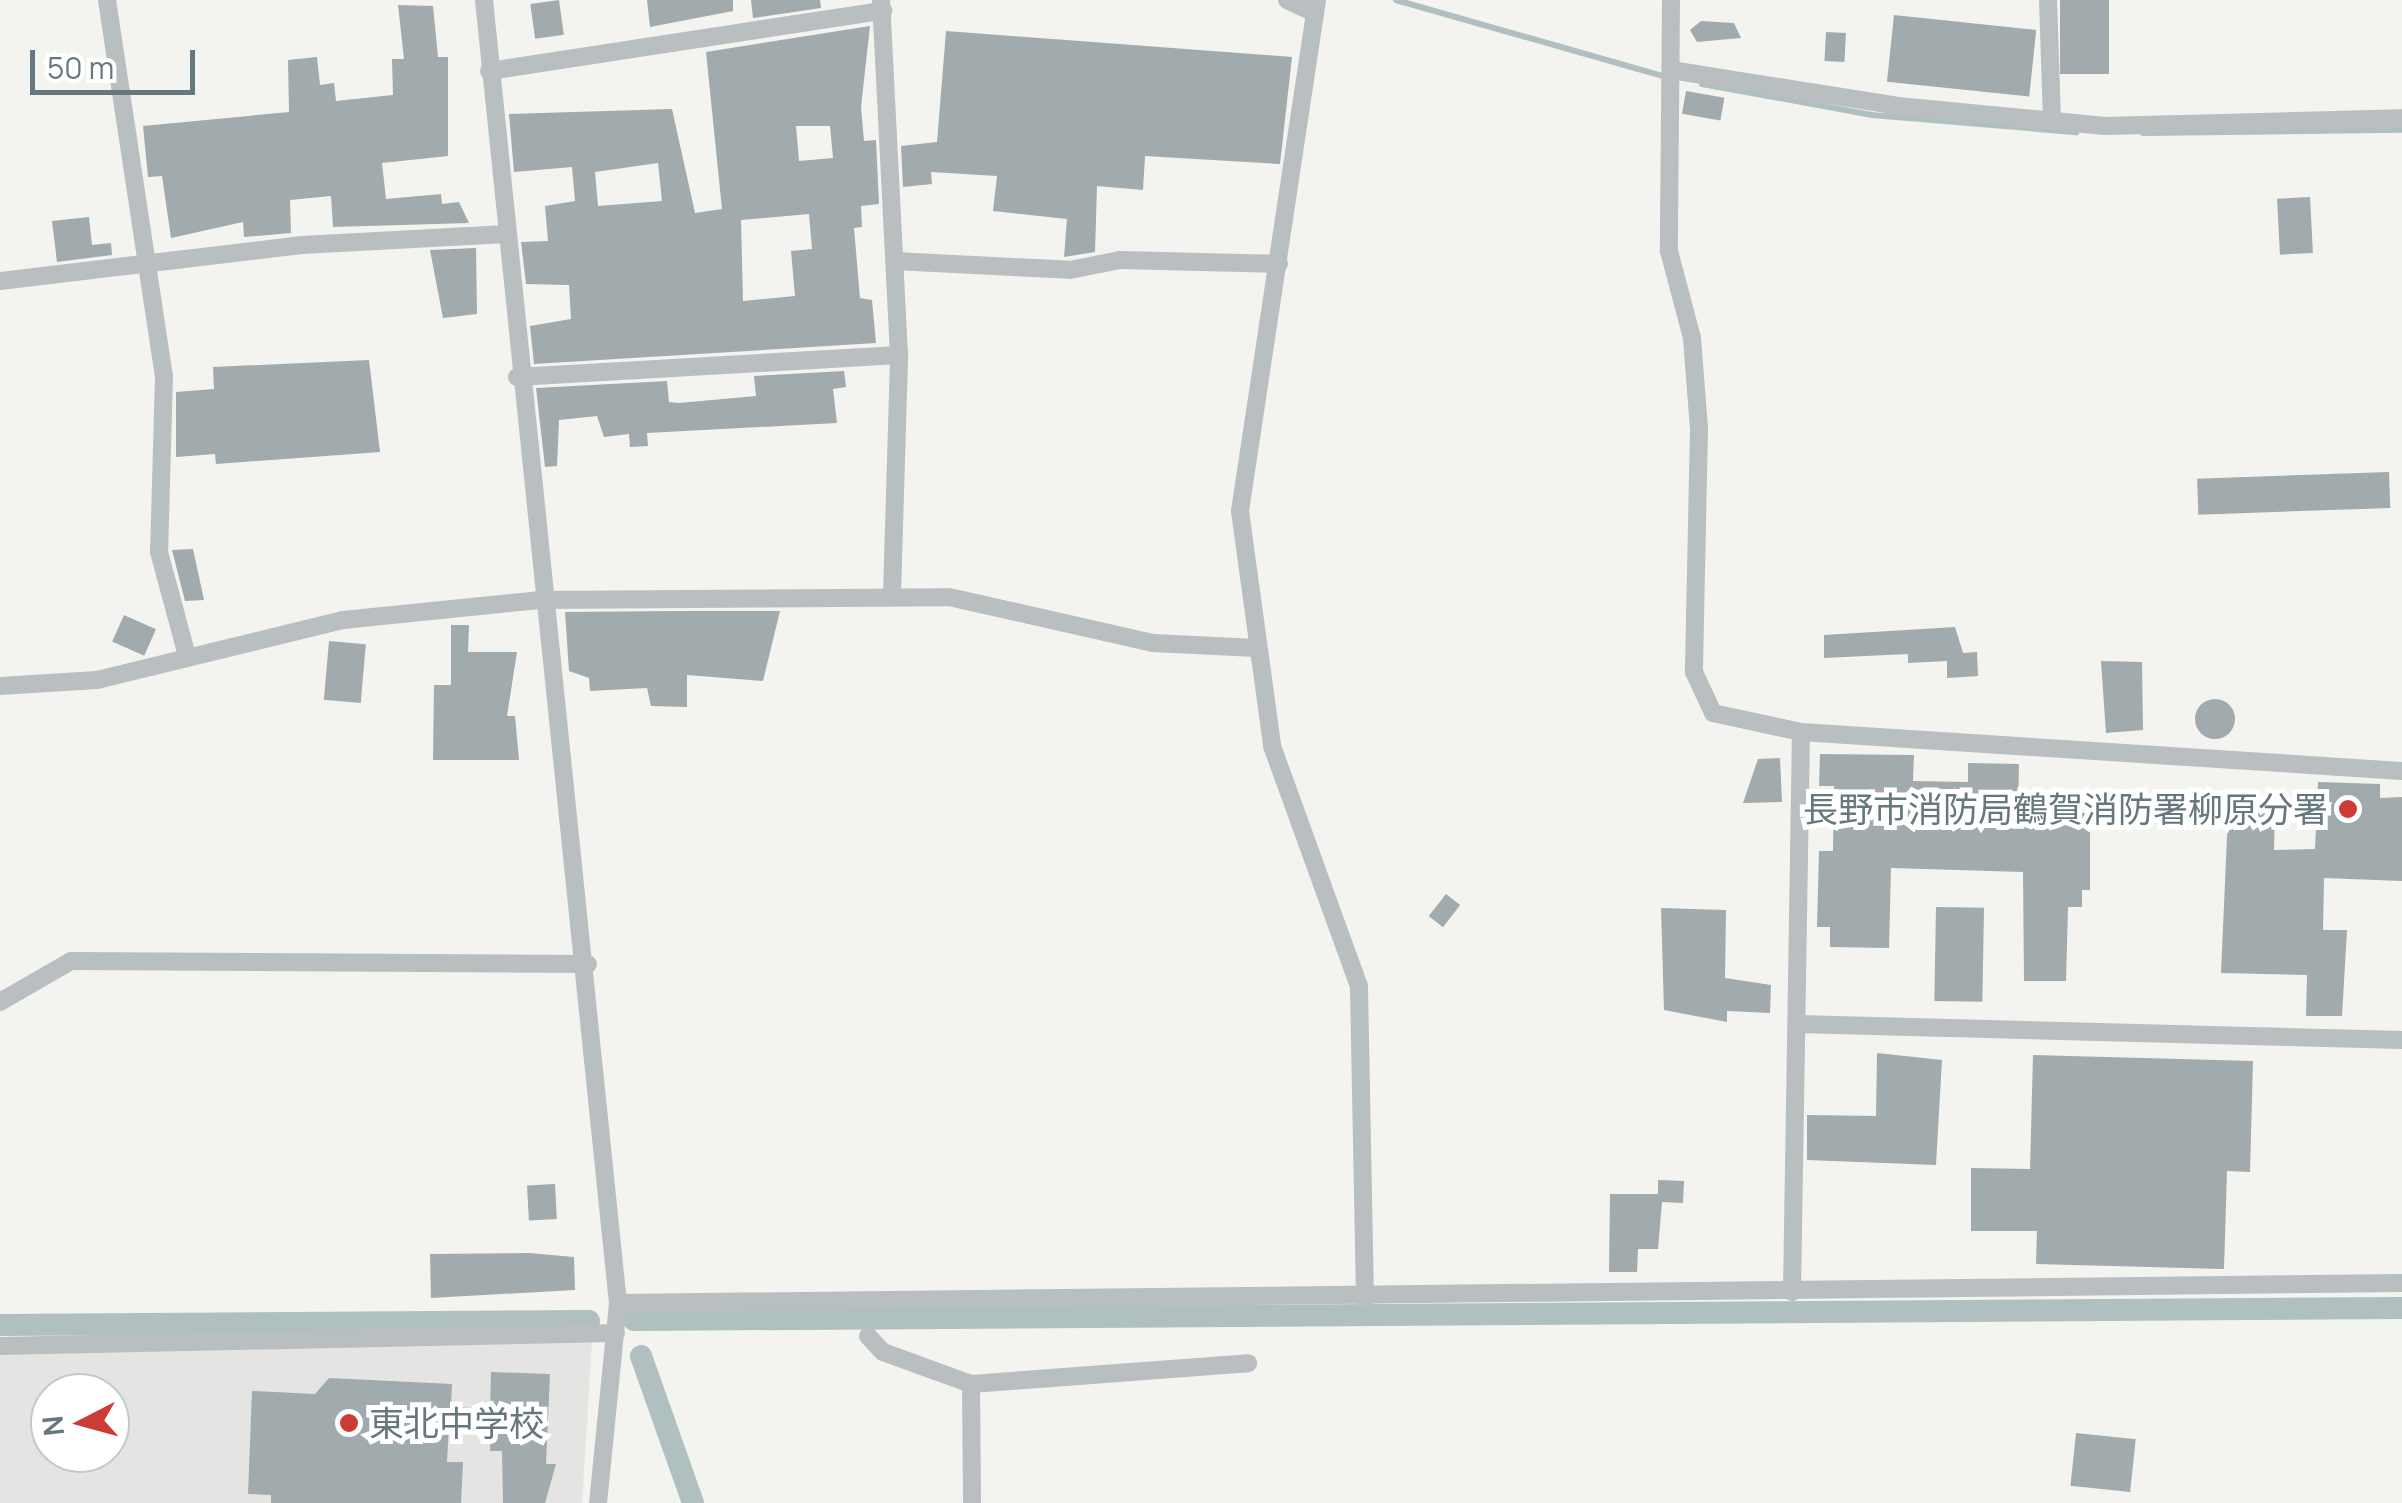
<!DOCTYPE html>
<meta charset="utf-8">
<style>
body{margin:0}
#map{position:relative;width:2402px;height:1503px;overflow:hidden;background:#f3f3f0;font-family:Manrope,"Noto Sans JP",sans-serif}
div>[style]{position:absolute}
.built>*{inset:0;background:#e4e4e3}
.stream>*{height:6px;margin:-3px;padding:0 3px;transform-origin:3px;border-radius:3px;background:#b0bfbf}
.canal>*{height:22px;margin:-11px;padding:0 11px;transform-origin:11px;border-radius:11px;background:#b0bfbf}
.building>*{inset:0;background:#a1aaac;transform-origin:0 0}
.round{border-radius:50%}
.minor>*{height:18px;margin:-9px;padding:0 9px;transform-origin:9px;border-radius:9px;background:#b9bec0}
.dots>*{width:28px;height:28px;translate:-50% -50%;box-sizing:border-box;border:5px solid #fff;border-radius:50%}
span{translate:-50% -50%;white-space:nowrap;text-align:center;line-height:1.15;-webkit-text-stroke:10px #fff;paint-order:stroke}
.poi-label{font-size:35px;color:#66787d}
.right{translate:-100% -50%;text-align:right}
.left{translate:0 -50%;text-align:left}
.north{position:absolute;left:30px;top:1373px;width:100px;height:100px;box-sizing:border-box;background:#fff;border:2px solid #c2c9cb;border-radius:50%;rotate:264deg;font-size:28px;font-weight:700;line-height:40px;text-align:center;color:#66787d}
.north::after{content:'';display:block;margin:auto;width:35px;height:45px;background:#cd3b37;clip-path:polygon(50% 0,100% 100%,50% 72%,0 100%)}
.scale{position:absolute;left:30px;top:50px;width:165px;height:45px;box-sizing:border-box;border:5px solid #66787d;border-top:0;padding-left:12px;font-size:30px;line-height:35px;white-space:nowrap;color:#66787d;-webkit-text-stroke:8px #fff;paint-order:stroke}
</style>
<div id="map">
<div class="built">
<div style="clip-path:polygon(evenodd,592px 1342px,582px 1503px,0 1503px,0 1352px,592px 1342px,50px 1393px,110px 1393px,110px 1453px,50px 1453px,50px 1393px)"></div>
</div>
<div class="stream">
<div style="left:1396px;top:0;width:285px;rotate:15.9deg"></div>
<div style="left:1702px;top:84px;width:173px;rotate:10.3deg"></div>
<div style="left:1872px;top:115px;width:205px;rotate:4.8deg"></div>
<div style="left:2143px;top:133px;width:259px;rotate:-0.7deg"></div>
</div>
<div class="canal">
<div style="left:634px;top:1320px;width:1768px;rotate:-0.39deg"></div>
<div style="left:0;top:1325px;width:589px;rotate:-0.39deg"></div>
<div style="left:641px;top:1356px;width:156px;rotate:70.5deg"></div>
</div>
<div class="building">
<div style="left:559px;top:0;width:35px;height:29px;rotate:82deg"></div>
<div style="clip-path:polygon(647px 0,733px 0,733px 11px,650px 27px)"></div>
<div style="clip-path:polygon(751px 0,820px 0,821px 8px,753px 18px)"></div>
<div style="left:2060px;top:0;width:49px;height:74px"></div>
<div style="clip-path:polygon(398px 5px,433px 6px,438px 57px,448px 57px,448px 156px,382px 163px,386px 199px,441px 194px,442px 204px,459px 202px,469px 223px,333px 227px,331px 196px,290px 200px,291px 233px,244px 237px,243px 222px,171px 238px,162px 176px,148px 177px,143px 126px,289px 112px,288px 60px,317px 57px,320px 85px,334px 83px,336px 101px,393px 95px,392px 59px,404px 59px)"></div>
<div style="left:1894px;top:15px;width:143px;height:67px;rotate:6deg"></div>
<div style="clip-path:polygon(1701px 21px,1734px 23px,1741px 38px,1697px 42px,1690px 30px)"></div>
<div style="clip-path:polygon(evenodd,870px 26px,861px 107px,864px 141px,876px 140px,879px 204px,861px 206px,862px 227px,854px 228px,860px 298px,872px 300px,876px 343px,534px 364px,530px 326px,571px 319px,569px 285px,526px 284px,521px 242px,548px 241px,545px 206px,575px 201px,572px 167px,514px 172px,509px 114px,672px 109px,695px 213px,722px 209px,706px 52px,870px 26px,796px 126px,830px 126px,833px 158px,799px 161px,796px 126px,870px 26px,658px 163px,662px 201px,598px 206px,595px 172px,658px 163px,870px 26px,809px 214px,812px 249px,791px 251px,795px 296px,743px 301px,741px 220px,809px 214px)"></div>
<div style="clip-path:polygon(946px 31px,1292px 57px,1280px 164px,1145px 156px,1143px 190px,1097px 186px,1095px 252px,1064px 257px,1067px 219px,993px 211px,997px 176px,931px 172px,932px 184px,903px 187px,901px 146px,937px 142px)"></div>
<div style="left:1826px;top:32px;width:20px;height:29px;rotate:3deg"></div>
<div style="left:1686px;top:91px;width:39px;height:23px;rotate:10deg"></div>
<div style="left:2310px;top:197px;width:56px;height:33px;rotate:87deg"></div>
<div style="clip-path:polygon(89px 217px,92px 245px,111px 243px,112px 255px,57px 262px,52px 221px)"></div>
<div style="clip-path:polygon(476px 248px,477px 314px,443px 318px,430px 250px)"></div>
<div style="clip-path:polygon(369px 360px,380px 452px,216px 464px,215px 454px,176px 457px,176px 392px,214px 389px,213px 367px)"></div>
<div style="clip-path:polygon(844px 371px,846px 387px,833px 389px,837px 423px,647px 433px,648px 446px,630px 447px,629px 434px,604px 437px,597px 416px,559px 420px,557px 466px,545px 467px,536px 388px,667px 381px,669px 402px,679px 403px,756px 396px,754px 376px)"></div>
<div style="left:2389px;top:472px;width:36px;height:192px;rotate:88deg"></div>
<div style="clip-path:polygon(193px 549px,204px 600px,185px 601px,172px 550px)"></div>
<div style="clip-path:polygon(677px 611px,780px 611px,763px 681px,687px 675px,687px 707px,651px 706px,647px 688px,590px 691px,589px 678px,569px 671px,565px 612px)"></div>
<div style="left:124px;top:615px;width:35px;height:29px;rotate:24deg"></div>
<div style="clip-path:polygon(451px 625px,469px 625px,468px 652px,517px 652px,507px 716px,515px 716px,519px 760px,433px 760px,434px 685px,451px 685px)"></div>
<div style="clip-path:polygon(1955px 627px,1963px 653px,1977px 652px,1978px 676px,1947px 678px,1947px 661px,1908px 663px,1908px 654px,1824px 658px,1824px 635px)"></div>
<div style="left:329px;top:641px;width:37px;height:59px;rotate:5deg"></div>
<div style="clip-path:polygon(2101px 661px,2142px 662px,2143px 730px,2106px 733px)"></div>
<div class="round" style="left:2195px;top:699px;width:40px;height:40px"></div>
<div style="clip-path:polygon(1820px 754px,1914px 755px,1913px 781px,1968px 782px,1968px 763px,2019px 764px,2018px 813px,2090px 813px,2090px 890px,2082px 890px,2082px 907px,2068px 907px,2066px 981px,2024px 981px,2023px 872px,1891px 868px,1889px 948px,1830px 947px,1830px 927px,1817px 927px,1819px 851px,1833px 851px,1834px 786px,1819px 786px)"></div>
<div style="clip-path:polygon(1780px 758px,1782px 802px,1743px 803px,1758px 759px)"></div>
<div style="clip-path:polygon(2318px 782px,2380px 784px,2380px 798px,2402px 797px,2402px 881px,2324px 878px,2323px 930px,2347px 930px,2342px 1016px,2306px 1016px,2307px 975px,2221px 973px,2229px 791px,2258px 791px,2258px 806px,2275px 806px,2274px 850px,2315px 849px)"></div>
<div style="left:1446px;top:894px;width:18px;height:28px;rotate:38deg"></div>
<div style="left:1936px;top:907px;width:48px;height:94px;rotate:1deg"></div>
<div style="clip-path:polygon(1661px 908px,1726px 910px,1725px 978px,1771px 985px,1770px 1013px,1727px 1011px,1727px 1022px,1664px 1010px)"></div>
<div style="clip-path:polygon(1877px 1053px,1942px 1060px,1936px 1165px,1807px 1160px,1807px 1115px,1876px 1116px)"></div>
<div style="clip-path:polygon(2033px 1055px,2253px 1061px,2250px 1172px,2227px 1171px,2224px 1269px,2036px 1264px,2037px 1231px,1971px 1231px,1971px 1168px,2030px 1169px)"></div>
<div style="clip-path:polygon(1658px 1180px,1684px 1181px,1683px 1203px,1662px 1202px,1658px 1249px,1638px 1249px,1637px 1272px,1609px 1272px,1610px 1194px,1658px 1194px)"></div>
<div style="left:555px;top:1184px;width:35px;height:28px;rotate:87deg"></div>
<div style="clip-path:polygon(529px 1253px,574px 1257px,575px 1290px,431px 1298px,430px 1254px)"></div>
<div style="clip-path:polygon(491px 1372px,550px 1374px,546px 1464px,556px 1464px,545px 1503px,503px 1503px,502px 1451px,490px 1451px,491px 1426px,449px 1424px,447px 1462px,463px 1462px,461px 1503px,271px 1503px,271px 1495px,248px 1494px,252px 1391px,315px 1394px,329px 1378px,452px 1384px,451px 1407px,490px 1409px)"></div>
<div style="left:2076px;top:1433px;width:60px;height:53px;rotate:6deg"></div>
</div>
<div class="minor">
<div style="left:107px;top:0;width:380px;rotate:81.4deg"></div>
<div style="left:164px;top:376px;width:176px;rotate:91.6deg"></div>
<div style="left:159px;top:552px;width:108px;rotate:74.9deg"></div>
<div style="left:484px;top:0;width:1310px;rotate:84.13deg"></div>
<div style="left:618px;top:1303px;width:201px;rotate:95.7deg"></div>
<div style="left:1287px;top:0;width:31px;rotate:25deg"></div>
<div style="left:1317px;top:0;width:517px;rotate:98.57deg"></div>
<div style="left:1240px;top:511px;width:237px;rotate:82.2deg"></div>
<div style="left:1272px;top:746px;width:255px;rotate:70.1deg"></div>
<div style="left:1359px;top:986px;width:314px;rotate:88.9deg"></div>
<div style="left:1671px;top:0;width:251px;rotate:90.5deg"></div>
<div style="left:1669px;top:251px;width:90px;rotate:75.2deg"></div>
<div style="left:1692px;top:338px;width:90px;rotate:85.6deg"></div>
<div style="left:1699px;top:428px;width:244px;rotate:91.2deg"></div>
<div style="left:1694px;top:672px;width:45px;rotate:65.1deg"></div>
<div style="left:1713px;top:713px;width:90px;rotate:12.2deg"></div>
<div style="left:1801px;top:732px;width:602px;rotate:3.71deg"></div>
<div style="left:2048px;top:0;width:121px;rotate:88.1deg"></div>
<div style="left:1671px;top:70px;width:230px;rotate:9deg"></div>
<div style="left:1898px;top:106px;width:208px;rotate:5.5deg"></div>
<div style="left:2105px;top:126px;width:297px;rotate:-1.5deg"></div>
<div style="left:489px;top:71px;width:399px;rotate:-8.7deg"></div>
<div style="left:895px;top:261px;width:175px;rotate:2.9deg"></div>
<div style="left:1070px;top:270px;width:51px;rotate:-11.3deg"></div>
<div style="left:1120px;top:260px;width:159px;rotate:1.4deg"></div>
<div style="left:0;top:281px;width:304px;rotate:-6.8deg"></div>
<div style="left:302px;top:245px;width:200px;rotate:-3.1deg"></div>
<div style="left:517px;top:377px;width:383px;rotate:-3.3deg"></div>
<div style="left:899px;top:355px;width:355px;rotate:-92.9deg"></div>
<div style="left:892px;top:595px;width:240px;rotate:-88.3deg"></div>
<div style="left:0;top:686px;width:97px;rotate:-3.5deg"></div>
<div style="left:97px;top:680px;width:253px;rotate:-13.7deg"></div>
<div style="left:343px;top:620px;width:197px;rotate:-5.8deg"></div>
<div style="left:539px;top:600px;width:410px;rotate:-0.4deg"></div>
<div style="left:949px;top:597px;width:209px;rotate:12.7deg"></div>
<div style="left:1153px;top:643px;width:103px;rotate:2.8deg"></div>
<div style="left:0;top:1002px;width:82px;rotate:-30deg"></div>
<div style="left:71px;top:961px;width:517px;rotate:0.33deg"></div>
<div style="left:1799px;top:1024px;width:603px;rotate:1.52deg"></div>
<div style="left:1792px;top:1292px;width:560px;rotate:-89.08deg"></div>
<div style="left:618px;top:1303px;width:1784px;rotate:-0.64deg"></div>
<div style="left:868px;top:1336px;width:22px;rotate:47deg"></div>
<div style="left:883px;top:1352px;width:94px;rotate:20deg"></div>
<div style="left:971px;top:1384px;width:278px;rotate:-4.3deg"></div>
<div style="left:0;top:1346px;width:616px;rotate:-1.21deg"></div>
<div style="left:971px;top:1384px;width:119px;rotate:89.5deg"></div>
</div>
<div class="dots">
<div style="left:2348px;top:809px;background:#cd3b37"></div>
<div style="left:349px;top:1423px;background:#cd3b37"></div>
</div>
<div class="poi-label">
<span class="right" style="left:2328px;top:809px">長野市消防局鶴賀消防署柳原分署</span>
<span class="left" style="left:369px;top:1423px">東北中学校</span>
</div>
<div class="north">N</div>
<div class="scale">50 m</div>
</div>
